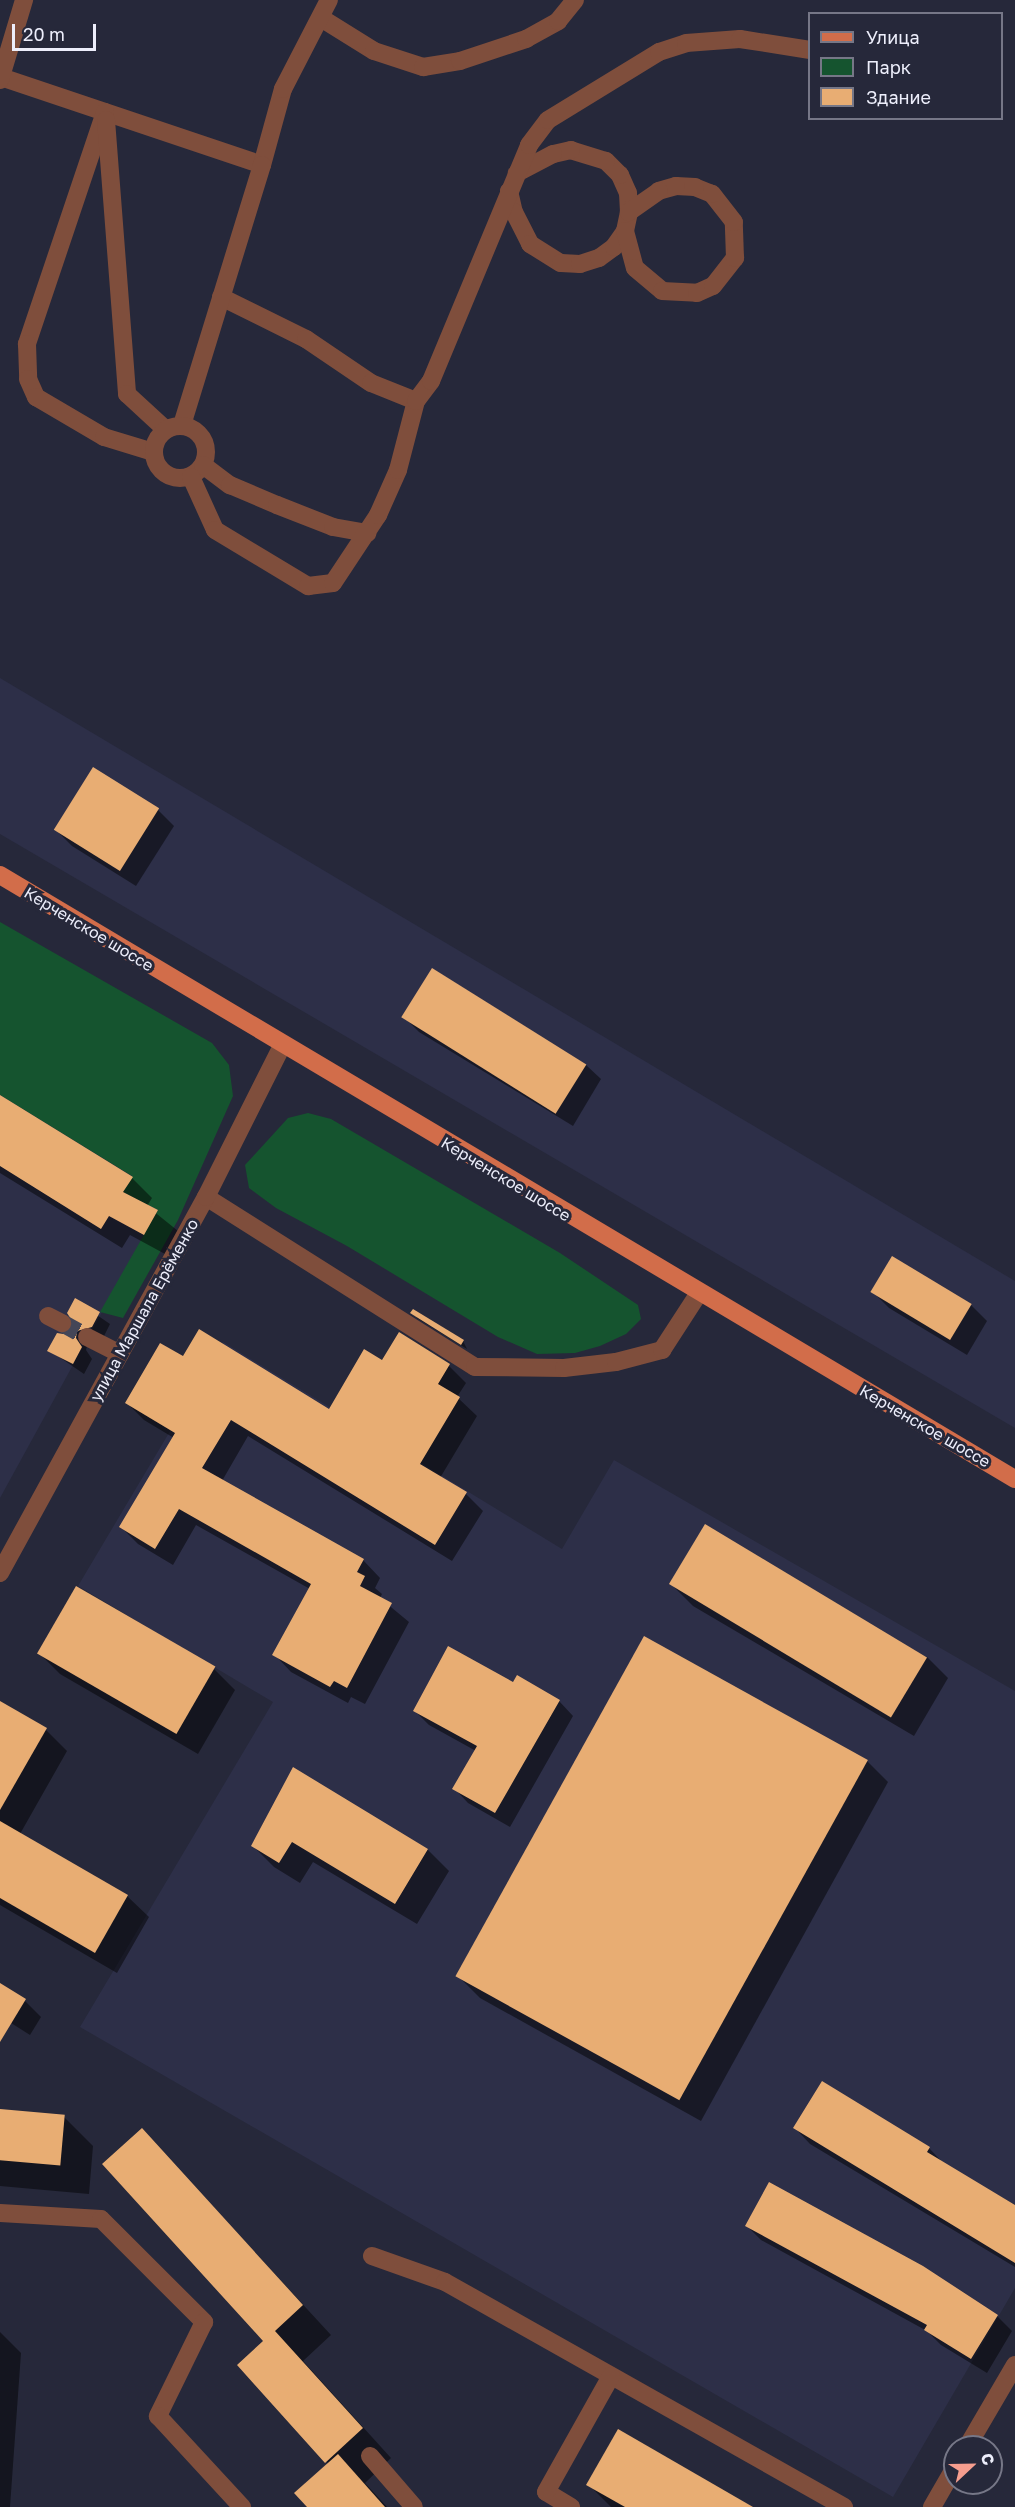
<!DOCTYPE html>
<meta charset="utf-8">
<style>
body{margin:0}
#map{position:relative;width:1015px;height:2507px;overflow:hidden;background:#26283a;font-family:"Golos Text",sans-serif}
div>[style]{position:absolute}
.built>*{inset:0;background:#2d2f48}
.green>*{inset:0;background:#15542f}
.shadow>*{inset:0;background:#0007}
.building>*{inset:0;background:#e8ad73;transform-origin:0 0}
.minor-tunnel>*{height:18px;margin-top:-9px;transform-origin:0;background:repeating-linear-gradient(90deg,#444657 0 18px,transparent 0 27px)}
.minor>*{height:18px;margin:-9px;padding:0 9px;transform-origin:9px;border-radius:9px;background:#7f4e3c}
.minor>.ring{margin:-9px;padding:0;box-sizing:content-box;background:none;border:18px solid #7f4e3c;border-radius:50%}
.major>*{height:18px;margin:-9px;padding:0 9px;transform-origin:9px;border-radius:9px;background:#d26d4a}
span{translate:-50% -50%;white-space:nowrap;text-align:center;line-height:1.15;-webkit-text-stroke:6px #26283a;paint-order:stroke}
.street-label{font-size:16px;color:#edeefb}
.legend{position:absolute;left:808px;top:12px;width:195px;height:108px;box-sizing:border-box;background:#26283a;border:2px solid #767787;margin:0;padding:8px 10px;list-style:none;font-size:18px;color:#edeefb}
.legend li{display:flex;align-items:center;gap:12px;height:30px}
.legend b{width:30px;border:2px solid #767787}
.north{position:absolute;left:943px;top:2435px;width:60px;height:60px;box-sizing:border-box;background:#26283a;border:2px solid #767787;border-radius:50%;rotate:68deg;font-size:16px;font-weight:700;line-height:24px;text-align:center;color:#edeefb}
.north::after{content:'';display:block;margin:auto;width:21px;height:27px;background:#f59d8e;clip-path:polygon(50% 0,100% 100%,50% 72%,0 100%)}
.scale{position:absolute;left:12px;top:24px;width:84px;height:27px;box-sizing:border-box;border:3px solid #edeefb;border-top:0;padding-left:8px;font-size:18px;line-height:21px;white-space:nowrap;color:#edeefb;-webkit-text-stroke:4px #26283a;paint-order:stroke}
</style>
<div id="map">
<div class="built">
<div style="clip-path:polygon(0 678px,1015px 1281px,1015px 1428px,0 834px)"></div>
<div style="clip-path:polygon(0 1095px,133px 1177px,158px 1210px,0 1498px)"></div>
<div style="clip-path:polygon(223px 1342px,562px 1549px,614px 1460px,1015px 1691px,1015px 2288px,893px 2497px,80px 2027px,273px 1702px,78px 1586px)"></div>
</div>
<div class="green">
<div style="clip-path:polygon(0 922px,212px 1043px,229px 1065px,233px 1096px,178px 1220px,123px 1318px,100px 1312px,158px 1210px,123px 1192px,132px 1176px,0 1095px)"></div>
<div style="clip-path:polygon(308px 1113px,331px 1119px,560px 1253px,638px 1305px,641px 1319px,626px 1334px,600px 1346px,575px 1353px,537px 1354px,498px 1337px,347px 1246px,276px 1208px,249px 1188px,245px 1165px,288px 1118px)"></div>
</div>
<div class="shadow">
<div style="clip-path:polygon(158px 810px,174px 826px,136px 886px,72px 846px,56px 830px)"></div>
<div style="clip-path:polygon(433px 970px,586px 1065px,601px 1079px,573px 1126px,419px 1032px,405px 1018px)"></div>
<div style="clip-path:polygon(0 1097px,132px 1178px,152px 1198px,147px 1206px,178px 1231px,165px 1254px,130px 1235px,122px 1248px,0 1173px)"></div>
<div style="clip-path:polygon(873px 1292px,971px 1305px,987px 1321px,967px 1355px,889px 1308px)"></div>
<div style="clip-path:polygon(75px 1300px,110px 1324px,103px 1338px,88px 1342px,86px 1350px,92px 1359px,84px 1374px,49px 1350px,73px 1329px)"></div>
<div style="clip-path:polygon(413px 1311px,463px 1341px,467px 1349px,417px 1318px)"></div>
<div style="clip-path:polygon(183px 1358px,330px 1411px,383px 1362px,449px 1366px,466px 1383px,457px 1397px,477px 1416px,440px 1478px,466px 1494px,483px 1511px,452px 1561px,248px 1436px,222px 1481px,363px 1560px,380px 1578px,375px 1588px,382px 1594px,380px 1598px,409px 1622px,365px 1704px,351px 1697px,348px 1703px,291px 1672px,274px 1654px,310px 1589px,196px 1525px,173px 1565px,138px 1544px,121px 1527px,174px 1438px,144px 1420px,127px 1403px)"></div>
<div style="clip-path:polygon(671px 1584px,927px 1657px,948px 1678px,914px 1736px,693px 1606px)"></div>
<div style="clip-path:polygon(39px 1653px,214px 1669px,235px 1690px,198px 1754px,60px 1674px)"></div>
<div style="clip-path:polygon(514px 1685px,559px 1701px,573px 1716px,510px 1827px,468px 1803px,454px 1788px,476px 1751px,429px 1725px,414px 1710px)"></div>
<div style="clip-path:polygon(0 1713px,46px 1730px,67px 1751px,20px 1834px,127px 1896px,149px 1917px,117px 1973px,0 1905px)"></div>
<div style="clip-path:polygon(867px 1761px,888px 1782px,701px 2121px,480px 1998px,458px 1976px)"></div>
<div style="clip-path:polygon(294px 1769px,428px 1850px,449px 1871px,417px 1924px,313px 1862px,300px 1883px,274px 1867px,252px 1845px)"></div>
<div style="clip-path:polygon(0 1985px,25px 2001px,41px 2017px,30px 2035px,0 2016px)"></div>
<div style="clip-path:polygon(0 2111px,64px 2117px,93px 2146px,89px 2194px,0 2186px)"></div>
<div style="clip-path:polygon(795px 2128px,929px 2148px,945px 2165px,1015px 2205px,1015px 2267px,810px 2144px)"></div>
<div style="clip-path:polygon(142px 2130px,331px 2335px,303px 2361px,391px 2458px,365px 2483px,387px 2507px,309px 2507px,329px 2464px,239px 2365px,265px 2341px)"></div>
<div style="clip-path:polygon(746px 2225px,997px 2316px,1012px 2331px,987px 2373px,941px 2345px,927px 2331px,761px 2240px)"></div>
<div style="clip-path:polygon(0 2332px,21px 2353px,10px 2507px,0 2507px)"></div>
<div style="clip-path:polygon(588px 2484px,750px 2507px,611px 2507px)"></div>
</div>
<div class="building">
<div style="left:93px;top:767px;width:78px;height:74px;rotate:32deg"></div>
<div style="left:432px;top:968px;width:182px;height:58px;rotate:32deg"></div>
<div style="clip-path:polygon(0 1095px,133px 1177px,123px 1192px,158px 1210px,144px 1235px,109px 1216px,101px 1229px,0 1166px)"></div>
<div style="left:892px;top:1256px;width:93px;height:42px;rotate:31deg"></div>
<div style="clip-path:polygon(75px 1298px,100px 1312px,92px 1327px,77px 1331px,76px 1338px,82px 1347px,73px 1364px,47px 1351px,57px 1333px,63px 1334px,72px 1329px,73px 1322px,67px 1313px)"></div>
<div style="clip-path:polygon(413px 1309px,464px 1340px,461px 1345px,410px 1313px)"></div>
<div style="clip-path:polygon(199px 1329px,329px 1409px,364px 1349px,382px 1360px,399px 1332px,450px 1364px,438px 1384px,460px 1397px,420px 1464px,467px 1492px,435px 1545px,231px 1420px,202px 1468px,364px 1559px,357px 1572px,365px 1576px,360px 1586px,392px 1603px,347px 1688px,334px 1681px,330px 1687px,272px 1655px,311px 1584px,179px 1509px,155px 1549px,119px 1527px,175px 1433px,125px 1403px,160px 1343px,183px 1356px)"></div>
<div style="left:705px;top:1524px;width:259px;height:70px;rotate:31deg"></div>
<div style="left:76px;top:1586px;width:161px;height:78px;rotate:30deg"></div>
<div style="left:644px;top:1636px;width:256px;height:389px;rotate:29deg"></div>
<div style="clip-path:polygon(448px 1646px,513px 1682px,517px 1675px,560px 1700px,495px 1813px,452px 1789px,477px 1746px,413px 1711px)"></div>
<div style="clip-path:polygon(0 1701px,47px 1728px,0 1810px)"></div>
<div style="clip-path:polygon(293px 1767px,428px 1849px,395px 1904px,292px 1842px,279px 1863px,251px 1846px)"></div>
<div style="clip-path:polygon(0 1821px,128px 1895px,95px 1953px,0 1898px)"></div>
<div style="clip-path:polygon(0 1983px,26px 1999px,0 2042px)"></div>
<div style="clip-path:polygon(822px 2081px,930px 2147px,927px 2152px,1015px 2205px,1015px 2263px,793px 2128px)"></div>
<div style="left:0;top:2109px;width:65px;height:51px;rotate:5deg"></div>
<div style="clip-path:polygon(142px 2128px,303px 2305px,275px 2331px,363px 2428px,325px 2463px,237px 2365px,263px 2341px,102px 2164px)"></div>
<div style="clip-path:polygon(769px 2182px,923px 2266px,998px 2315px,971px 2359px,924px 2330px,927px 2325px,745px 2226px)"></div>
<div style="clip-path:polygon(618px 2429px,753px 2507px,625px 2507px,586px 2485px)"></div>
<div style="clip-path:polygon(338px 2454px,385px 2507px,307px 2507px,294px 2493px)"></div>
</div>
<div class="minor-tunnel">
<div style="left:62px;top:1323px;width:29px;rotate:29deg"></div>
</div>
<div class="minor">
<div style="left:321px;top:18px;width:62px;rotate:31.9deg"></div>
<div style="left:374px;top:51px;width:52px;rotate:18.1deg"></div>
<div style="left:423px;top:67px;width:37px;rotate:-9deg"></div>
<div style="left:460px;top:61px;width:70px;rotate:-18.4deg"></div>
<div style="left:526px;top:39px;width:37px;rotate:-29deg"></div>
<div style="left:558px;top:21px;width:27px;rotate:-51deg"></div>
<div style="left:1px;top:77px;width:275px;rotate:18.6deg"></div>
<div style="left:262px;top:165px;width:79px;rotate:-74.6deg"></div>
<div style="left:283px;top:89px;width:100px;rotate:-62.7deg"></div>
<div style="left:0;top:80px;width:84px;rotate:-73.3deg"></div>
<div style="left:105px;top:112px;width:245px;rotate:108.6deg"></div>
<div style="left:27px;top:344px;width:35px;rotate:88deg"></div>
<div style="left:28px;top:379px;width:20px;rotate:66deg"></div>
<div style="left:36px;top:397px;width:79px;rotate:30.5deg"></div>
<div style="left:104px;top:437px;width:51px;rotate:17deg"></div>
<div style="left:106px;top:120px;width:275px;rotate:85.6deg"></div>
<div style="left:127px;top:394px;width:53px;rotate:42.7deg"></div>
<div style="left:509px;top:191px;width:22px;rotate:77deg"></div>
<div style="left:514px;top:212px;width:36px;rotate:63deg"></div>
<div style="left:530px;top:244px;width:36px;rotate:32deg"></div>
<div style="left:561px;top:263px;width:19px;rotate:3deg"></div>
<div style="left:580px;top:264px;width:20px;rotate:-18deg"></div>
<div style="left:599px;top:258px;width:19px;rotate:-36deg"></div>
<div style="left:614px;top:247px;width:19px;rotate:-55deg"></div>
<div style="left:625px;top:231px;width:19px;rotate:-78deg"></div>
<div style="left:629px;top:212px;width:19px;rotate:-93deg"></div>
<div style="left:628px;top:193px;width:20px;rotate:-114deg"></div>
<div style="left:620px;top:175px;width:20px;rotate:-135deg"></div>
<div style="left:606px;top:161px;width:37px;rotate:-163deg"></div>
<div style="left:571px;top:150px;width:18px;rotate:167deg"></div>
<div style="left:553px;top:154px;width:41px;rotate:152.2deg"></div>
<div style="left:625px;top:231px;width:38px;rotate:75deg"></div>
<div style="left:635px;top:268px;width:35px;rotate:40deg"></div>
<div style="left:662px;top:291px;width:35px;rotate:3deg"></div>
<div style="left:697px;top:293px;width:17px;rotate:-24deg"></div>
<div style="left:713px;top:286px;width:36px;rotate:-52deg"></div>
<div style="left:735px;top:258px;width:36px;rotate:-92deg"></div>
<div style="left:734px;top:222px;width:36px;rotate:-128deg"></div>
<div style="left:712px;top:194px;width:18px;rotate:-158deg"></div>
<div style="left:695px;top:187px;width:19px;rotate:-177deg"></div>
<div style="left:676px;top:186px;width:18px;rotate:164deg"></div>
<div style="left:659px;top:191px;width:37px;rotate:145deg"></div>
<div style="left:221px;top:297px;width:95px;rotate:26.3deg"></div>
<div style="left:306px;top:339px;width:78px;rotate:34.1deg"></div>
<div style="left:371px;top:383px;width:48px;rotate:21.8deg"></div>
<div style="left:182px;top:425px;width:272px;rotate:-72.9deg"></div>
<div class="ring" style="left:154px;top:426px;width:34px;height:34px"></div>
<div style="left:203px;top:465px;width:34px;rotate:37deg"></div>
<div style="left:230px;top:485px;width:51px;rotate:23.1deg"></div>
<div style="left:277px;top:505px;width:60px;rotate:21.4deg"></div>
<div style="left:333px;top:527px;width:35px;rotate:10deg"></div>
<div style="left:191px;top:477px;width:58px;rotate:65.6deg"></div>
<div style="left:215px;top:530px;width:109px;rotate:31.1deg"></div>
<div style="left:308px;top:586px;width:25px;rotate:-7deg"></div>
<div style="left:333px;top:583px;width:82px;rotate:-56.5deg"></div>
<div style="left:378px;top:515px;width:49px;rotate:-66deg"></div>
<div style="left:398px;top:470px;width:71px;rotate:-75.4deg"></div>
<div style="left:416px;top:401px;width:25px;rotate:-53deg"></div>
<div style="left:431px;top:381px;width:256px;rotate:-67.4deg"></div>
<div style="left:529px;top:145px;width:31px;rotate:-53deg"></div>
<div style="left:548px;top:120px;width:130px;rotate:-31.5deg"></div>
<div style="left:659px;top:52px;width:28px;rotate:-18deg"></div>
<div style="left:686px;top:43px;width:54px;rotate:-4.2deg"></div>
<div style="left:740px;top:39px;width:71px;rotate:8.9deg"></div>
<div style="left:206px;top:1197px;width:318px;rotate:32.3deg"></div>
<div style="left:475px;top:1367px;width:89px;rotate:0.6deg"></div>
<div style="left:564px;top:1368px;width:52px;rotate:-6.6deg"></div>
<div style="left:616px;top:1362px;width:48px;rotate:-14.6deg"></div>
<div style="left:662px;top:1350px;width:68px;rotate:-57deg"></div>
<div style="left:48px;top:1316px;width:16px;rotate:27deg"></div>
<div style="left:87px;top:1337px;width:37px;rotate:27deg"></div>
<div style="left:0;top:1573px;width:429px;rotate:-61.3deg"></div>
<div style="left:206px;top:1197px;width:169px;rotate:-63.3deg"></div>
<div style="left:0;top:2213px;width:101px;rotate:3.4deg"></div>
<div style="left:101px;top:2219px;width:146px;rotate:45deg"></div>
<div style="left:204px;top:2322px;width:105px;rotate:116.1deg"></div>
<div style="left:158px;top:2416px;width:124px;rotate:47.3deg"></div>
<div style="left:372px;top:2256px;width:77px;rotate:19.6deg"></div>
<div style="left:445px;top:2282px;width:458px;rotate:29.4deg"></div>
<div style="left:967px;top:2447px;width:95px;rotate:-59.7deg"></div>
<div style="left:370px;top:2456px;width:67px;rotate:49.2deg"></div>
<div style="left:571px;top:2507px;width:29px;rotate:-149deg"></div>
<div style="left:546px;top:2492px;width:133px;rotate:-60.7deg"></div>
<div style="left:932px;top:2507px;width:46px;rotate:-60.1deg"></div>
</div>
<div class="major">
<div style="left:0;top:875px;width:1181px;rotate:30.76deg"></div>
</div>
<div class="street-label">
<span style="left:89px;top:929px;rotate:31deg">Керченское шоссе</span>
<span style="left:506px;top:1179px;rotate:31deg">Керченское шоссе</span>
<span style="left:144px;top:1310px;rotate:-61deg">улица Маршала Ерёменко</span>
<span style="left:925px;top:1426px;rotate:30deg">Керченское шоссе</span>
</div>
<ul class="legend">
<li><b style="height:8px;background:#d26d4a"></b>Улица</li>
<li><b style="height:16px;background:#15542f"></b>Парк</li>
<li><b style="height:16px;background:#e8ad73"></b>Здание</li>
</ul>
<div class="north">С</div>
<div class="scale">20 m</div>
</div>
